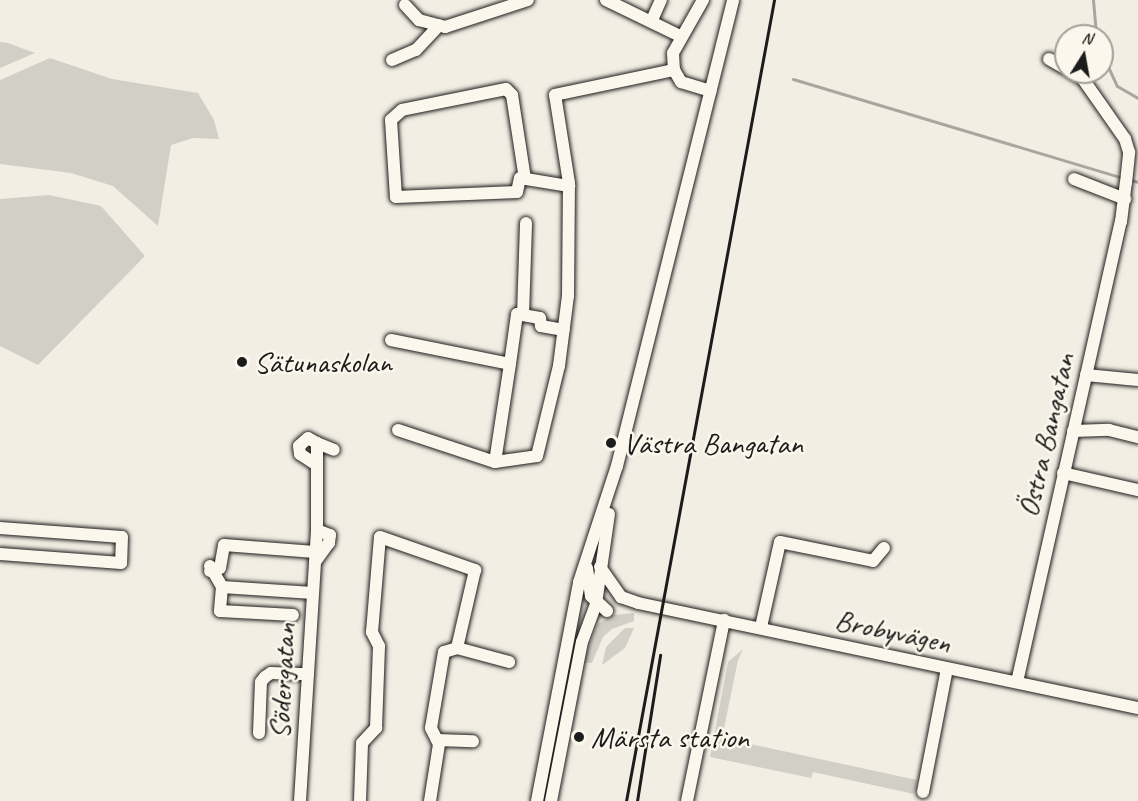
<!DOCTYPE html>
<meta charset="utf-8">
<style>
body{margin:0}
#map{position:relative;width:1138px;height:801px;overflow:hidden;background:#f2eee4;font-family:Caveat,sans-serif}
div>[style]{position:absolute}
.green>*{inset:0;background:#d2cfc6}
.stream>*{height:3px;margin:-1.5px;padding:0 1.5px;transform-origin:1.5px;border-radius:1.5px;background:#a9a6a0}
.roads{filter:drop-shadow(0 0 2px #1c1c1c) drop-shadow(0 0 2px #1c1c1c)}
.minor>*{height:12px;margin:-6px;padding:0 6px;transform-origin:6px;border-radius:6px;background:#fbf7ec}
.rail>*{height:3px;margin:-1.5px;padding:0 1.5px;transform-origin:1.5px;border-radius:1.5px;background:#1c1c1c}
.dots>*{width:16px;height:16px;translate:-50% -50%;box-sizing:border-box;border:3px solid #fbf7ec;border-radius:50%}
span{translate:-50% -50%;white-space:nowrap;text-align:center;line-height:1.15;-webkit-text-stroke:5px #fbf7ec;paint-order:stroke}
.poi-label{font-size:30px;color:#1c1c1c}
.left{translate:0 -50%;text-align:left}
.street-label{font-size:30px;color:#1c1c1c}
.north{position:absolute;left:1054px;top:24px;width:60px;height:60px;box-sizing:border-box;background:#fbf7ec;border:2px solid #a29f99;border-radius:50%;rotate:11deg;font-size:16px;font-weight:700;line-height:24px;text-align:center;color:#1c1c1c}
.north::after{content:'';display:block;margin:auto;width:21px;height:27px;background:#1c1c1c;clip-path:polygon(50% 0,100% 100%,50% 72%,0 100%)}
</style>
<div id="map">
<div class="green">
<div style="clip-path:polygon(0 42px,8px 43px,35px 53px,0 68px)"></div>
<div style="clip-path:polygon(50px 58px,112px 79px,198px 93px,214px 120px,219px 139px,193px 138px,171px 145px,158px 226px,113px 186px,71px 173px,0 164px,0 80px)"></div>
<div style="clip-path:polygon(49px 195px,101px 206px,145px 256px,38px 365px,0 346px,0 199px)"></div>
<div style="clip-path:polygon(634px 613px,634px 621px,612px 629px,603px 637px,592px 663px,583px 662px,598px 624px,613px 615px)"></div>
<div style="clip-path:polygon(625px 628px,634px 628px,625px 648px,602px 665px,606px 647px)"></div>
<div style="clip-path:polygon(743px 649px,738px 660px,722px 738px,917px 780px,914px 794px,813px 772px,811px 778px,710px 757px,728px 662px)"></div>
</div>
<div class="stream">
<div style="left:1093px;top:0;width:36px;rotate:85deg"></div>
<div style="left:1102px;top:54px;width:35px;rotate:65deg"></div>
<div style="left:1117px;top:86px;width:24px;rotate:30deg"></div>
<div style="left:793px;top:79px;width:345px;rotate:16.7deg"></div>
<div style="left:1131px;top:180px;width:7px;rotate:16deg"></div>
</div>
<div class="roads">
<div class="minor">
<div style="left:606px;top:0;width:82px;rotate:25.9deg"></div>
<div style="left:703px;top:0;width:61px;rotate:119.5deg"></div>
<div style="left:673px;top:53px;width:17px;rotate:87deg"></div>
<div style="left:674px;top:70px;width:14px;rotate:60deg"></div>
<div style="left:681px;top:82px;width:31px;rotate:17deg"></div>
<div style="left:405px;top:5px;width:21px;rotate:47deg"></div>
<div style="left:419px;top:20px;width:27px;rotate:15deg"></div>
<div style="left:445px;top:27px;width:87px;rotate:-18deg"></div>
<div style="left:652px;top:20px;width:22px;rotate:-66deg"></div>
<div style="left:1049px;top:59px;width:20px;rotate:30deg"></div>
<div style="left:392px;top:60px;width:26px;rotate:-23deg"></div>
<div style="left:416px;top:50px;width:34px;rotate:-47deg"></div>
<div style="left:525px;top:179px;width:85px;rotate:-98.8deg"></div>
<div style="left:512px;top:95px;width:8px;rotate:-135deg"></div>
<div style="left:506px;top:89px;width:106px;rotate:168.6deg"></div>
<div style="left:402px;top:110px;width:15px;rotate:138deg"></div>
<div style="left:391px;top:120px;width:77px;rotate:86.3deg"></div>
<div style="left:396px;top:197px;width:121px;rotate:-2.4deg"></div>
<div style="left:517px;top:192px;width:14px;rotate:-78deg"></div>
<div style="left:520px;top:178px;width:50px;rotate:9.3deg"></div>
<div style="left:1074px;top:179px;width:55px;rotate:21.4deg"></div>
<div style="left:523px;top:315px;width:92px;rotate:-88.1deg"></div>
<div style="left:391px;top:340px;width:121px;rotate:11.4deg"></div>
<div style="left:510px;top:364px;width:50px;rotate:-82deg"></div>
<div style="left:517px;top:314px;width:23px;rotate:10deg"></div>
<div style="left:540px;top:318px;width:8px;rotate:83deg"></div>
<div style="left:541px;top:326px;width:23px;rotate:10deg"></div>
<div style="left:1086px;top:375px;width:52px;rotate:5.5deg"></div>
<div style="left:398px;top:430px;width:102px;rotate:18.3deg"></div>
<div style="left:495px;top:462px;width:99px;rotate:-81.3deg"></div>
<div style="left:1073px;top:431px;width:36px;rotate:-2deg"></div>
<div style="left:1109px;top:430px;width:30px;rotate:14deg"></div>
<div style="left:317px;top:443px;width:10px;rotate:-151deg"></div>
<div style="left:308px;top:438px;width:12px;rotate:138deg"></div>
<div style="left:299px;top:446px;width:8px;rotate:83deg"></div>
<div style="left:300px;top:454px;width:20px;rotate:33deg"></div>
<div style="left:495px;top:462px;width:42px;rotate:-8.1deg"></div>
<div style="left:537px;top:456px;width:93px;rotate:-76.3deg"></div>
<div style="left:559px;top:366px;width:71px;rotate:-82.7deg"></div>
<div style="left:568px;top:296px;width:113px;rotate:-89.5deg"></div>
<div style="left:569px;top:183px;width:89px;rotate:-99deg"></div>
<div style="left:555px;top:95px;width:122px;rotate:-11.9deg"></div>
<div style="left:1063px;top:473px;width:77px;rotate:12.8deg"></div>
<div style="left:0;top:528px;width:122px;rotate:4.2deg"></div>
<div style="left:122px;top:537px;width:26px;rotate:92deg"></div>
<div style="left:121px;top:563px;width:121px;rotate:-175.7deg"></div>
<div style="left:315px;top:562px;width:24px;rotate:-54deg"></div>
<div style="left:329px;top:543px;width:8px;rotate:-83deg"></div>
<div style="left:330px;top:535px;width:14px;rotate:-159deg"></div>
<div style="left:210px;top:566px;width:24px;rotate:60deg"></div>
<div style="left:222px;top:587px;width:24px;rotate:95deg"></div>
<div style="left:220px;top:611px;width:73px;rotate:3.1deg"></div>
<div style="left:600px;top:567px;width:37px;rotate:55deg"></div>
<div style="left:621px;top:597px;width:18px;rotate:19deg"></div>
<div style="left:638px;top:603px;width:511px;rotate:11.86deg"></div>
<div style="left:587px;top:568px;width:28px;rotate:82deg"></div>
<div style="left:591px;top:596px;width:22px;rotate:43deg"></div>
<div style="left:210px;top:571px;width:10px;rotate:-17deg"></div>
<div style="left:220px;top:568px;width:23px;rotate:-80deg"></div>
<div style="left:224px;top:545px;width:91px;rotate:4.4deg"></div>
<div style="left:222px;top:587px;width:91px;rotate:3.8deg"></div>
<div style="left:761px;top:627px;width:87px;rotate:-77.4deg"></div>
<div style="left:780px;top:542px;width:95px;rotate:11.5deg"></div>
<div style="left:873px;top:561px;width:17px;rotate:-50deg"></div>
<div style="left:1017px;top:682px;width:472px;rotate:-77.3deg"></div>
<div style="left:1121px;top:222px;width:39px;rotate:-83deg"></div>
<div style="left:1126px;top:183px;width:31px;rotate:-84deg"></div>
<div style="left:1129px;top:152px;width:14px;rotate:-107deg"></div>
<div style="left:1125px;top:139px;width:73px;rotate:-125deg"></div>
<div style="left:1083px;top:79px;width:14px;rotate:-150deg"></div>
<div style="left:259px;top:733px;width:51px;rotate:-87.8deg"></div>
<div style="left:261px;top:682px;width:6px;rotate:-51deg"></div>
<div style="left:265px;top:677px;width:7px;rotate:-34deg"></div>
<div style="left:271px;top:673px;width:37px;rotate:2deg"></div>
<div style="left:437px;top:740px;width:36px;rotate:2deg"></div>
<div style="left:923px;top:792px;width:125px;rotate:-79deg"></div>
<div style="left:300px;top:801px;width:272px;rotate:-86.4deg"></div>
<div style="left:317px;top:530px;width:87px;rotate:-90deg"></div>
<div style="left:317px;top:443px;width:18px;rotate:22deg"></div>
<div style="left:360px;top:801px;width:58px;rotate:-88deg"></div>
<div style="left:362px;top:743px;width:21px;rotate:-47deg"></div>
<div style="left:376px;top:728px;width:82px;rotate:-87.9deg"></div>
<div style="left:379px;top:646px;width:16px;rotate:-117deg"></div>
<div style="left:372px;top:632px;width:95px;rotate:-85.2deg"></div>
<div style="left:380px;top:537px;width:101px;rotate:19.2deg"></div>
<div style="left:475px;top:570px;width:80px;rotate:103deg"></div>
<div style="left:457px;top:648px;width:54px;rotate:15.1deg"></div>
<div style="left:430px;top:801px;width:58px;rotate:-81deg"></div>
<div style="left:439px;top:744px;width:18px;rotate:-117deg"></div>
<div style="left:431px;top:728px;width:77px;rotate:-80.3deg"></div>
<div style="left:444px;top:652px;width:14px;rotate:-17deg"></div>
<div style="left:537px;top:801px;width:223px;rotate:-79.1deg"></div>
<div style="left:579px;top:582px;width:122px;rotate:-71.9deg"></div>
<div style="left:617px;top:466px;width:480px;rotate:-76deg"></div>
<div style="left:551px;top:801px;width:162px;rotate:-79deg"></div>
<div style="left:582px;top:642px;width:40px;rotate:-69.8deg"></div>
<div style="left:596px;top:604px;width:91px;rotate:-81.8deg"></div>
<div style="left:687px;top:801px;width:185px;rotate:-78.4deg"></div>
</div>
</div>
<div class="rail">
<div style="left:626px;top:801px;width:815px;rotate:-79.53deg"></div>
<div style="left:637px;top:801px;width:148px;rotate:-81deg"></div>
</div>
<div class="dots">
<div style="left:242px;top:362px;background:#1c1c1c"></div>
<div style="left:611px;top:443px;background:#1c1c1c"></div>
<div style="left:579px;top:737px;background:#1c1c1c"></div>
</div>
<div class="poi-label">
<span class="left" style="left:254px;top:362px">Sätunaskolan</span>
<span class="left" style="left:623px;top:443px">Västra Bangatan</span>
<span class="left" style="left:591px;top:737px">Märsta station</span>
</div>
<div class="street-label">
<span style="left:1046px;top:435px;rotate:-77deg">Östra Bangatan</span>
<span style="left:893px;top:631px;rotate:12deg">Brobyvägen</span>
<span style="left:282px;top:681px;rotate:-87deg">Södergatan</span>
</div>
<div class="north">N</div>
</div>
